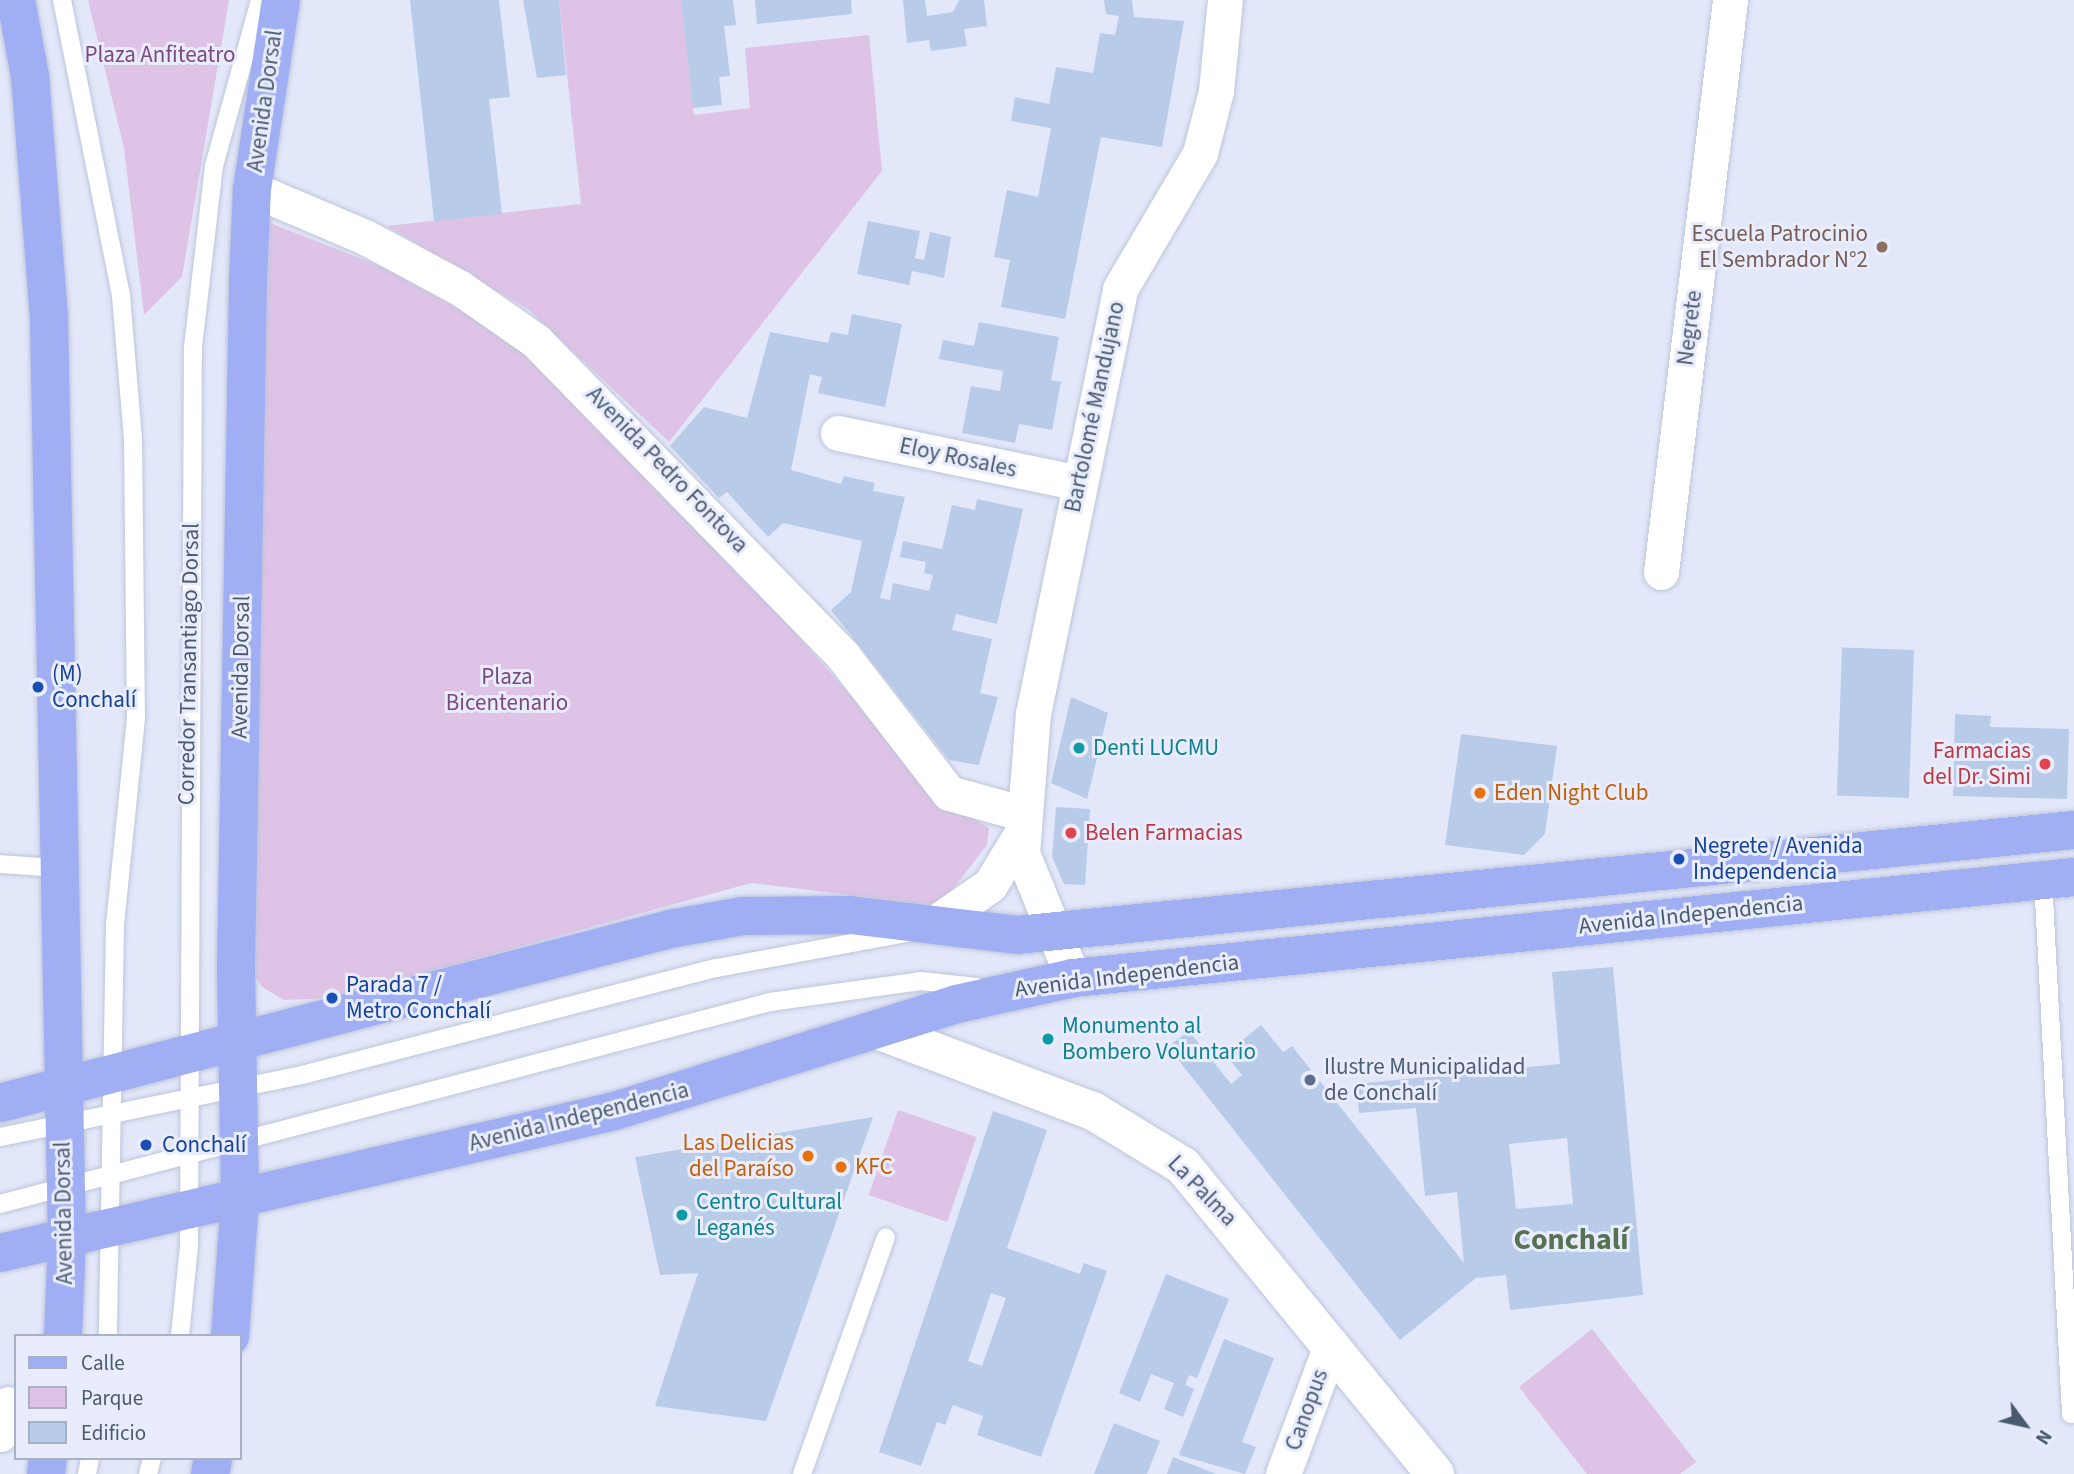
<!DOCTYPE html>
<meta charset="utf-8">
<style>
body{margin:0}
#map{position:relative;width:2074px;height:1474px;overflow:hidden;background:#e3e7fa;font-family:"Source Sans 3",sans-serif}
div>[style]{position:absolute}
.green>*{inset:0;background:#dfc3e6;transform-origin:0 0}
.building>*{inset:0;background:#b8cbe8;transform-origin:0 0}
.roads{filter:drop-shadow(0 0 2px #bdc6da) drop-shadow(0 0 2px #bdc6da)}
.lane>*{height:18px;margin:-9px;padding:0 9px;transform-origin:9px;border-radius:9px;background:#fff}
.street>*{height:35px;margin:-17.5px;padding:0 17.5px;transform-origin:17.5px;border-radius:17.5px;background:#fff}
.secondary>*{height:38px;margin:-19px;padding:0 19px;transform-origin:19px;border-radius:19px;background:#fff}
.primary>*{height:38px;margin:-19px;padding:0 19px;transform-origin:19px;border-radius:19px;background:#a0aef3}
.dots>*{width:19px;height:19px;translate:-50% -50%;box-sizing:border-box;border:4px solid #e8ecfd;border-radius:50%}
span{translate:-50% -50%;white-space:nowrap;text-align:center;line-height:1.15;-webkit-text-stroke:6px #e8ecfd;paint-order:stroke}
.park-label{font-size:23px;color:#7b4a7f}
.street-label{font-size:23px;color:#4b5b6f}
.education-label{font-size:23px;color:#785e54}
.right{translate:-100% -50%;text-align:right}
.transit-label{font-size:23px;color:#164399}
.left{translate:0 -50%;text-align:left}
.culture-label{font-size:23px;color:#0d838f}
.health-label{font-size:23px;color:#be3a42}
.food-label{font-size:23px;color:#c56008}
.service-label{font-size:23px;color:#4e5e75}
.district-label{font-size:30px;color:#567252;font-weight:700}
.legend{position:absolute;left:14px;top:1334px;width:228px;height:126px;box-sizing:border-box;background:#e8ecfd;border:2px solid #a9b2c4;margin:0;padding:9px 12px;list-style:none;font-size:21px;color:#4b5b6f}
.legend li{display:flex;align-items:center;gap:14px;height:35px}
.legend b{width:35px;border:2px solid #a9b2c4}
.north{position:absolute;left:1990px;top:1390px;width:70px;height:70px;-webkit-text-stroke:5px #e8ecfd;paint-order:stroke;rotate:123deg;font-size:19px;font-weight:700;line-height:28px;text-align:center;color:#4b5b6f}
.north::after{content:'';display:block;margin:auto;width:24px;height:32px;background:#4b5b6f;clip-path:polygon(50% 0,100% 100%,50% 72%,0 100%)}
</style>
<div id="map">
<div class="green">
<div style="clip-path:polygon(88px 0,229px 0,182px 277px,144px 315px,124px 148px)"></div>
<div style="clip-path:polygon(559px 0,681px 0,694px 115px,750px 108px,745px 48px,869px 35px,882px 171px,669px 442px,529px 310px,387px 226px,581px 204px)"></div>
<div style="clip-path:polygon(270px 223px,387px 269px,516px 342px,738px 568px,942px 800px,989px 828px,987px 845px,949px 894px,931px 905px,751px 883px,332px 998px,284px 1000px,262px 987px,256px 978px,258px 556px)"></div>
<div style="left:898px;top:1110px;width:83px;height:90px;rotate:19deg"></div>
<div style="clip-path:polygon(1592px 1329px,1696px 1462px,1680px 1474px,1587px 1474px,1519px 1387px)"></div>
</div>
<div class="building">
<div style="clip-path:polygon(410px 0,499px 0,510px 97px,489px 99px,502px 214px,434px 221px)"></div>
<div style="clip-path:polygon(523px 0,559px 0,566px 75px,537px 78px)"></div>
<div style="clip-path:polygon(681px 0,733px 0,736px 25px,724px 26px,730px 76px,719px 77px,722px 105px,693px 108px)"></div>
<div style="clip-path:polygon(755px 0,851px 0,852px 14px,757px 24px)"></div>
<div style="clip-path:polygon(903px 0,925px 0,927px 16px,953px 12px,959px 0,984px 0,987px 26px,964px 29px,967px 46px,931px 51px,929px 40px,907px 43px)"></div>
<div style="clip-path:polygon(1104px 0,1132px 0,1134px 17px,1184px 21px,1162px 147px,1101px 137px,1065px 319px,1001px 307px,1010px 260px,994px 257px,1007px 190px,1038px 197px,1051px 128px,1011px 121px,1015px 97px,1049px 104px,1056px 67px,1093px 73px,1100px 33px,1115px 35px,1119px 16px,1106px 14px)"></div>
<div style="clip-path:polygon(868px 221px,920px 231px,915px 258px,924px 260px,930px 232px,951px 237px,944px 278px,912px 271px,909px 285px,857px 274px)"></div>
<div style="clip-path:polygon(852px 314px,902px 324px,885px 407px,818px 393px,822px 377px,810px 374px,791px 470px,841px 484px,844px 476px,875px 483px,873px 491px,905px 497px,880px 598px,890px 600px,893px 583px,929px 591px,933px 575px,924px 573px,926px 562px,900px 557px,903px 541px,942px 549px,952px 505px,975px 510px,977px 499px,1023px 509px,997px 624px,956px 614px,952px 630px,992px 639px,980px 693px,998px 697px,979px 765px,949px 760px,831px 610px,851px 592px,862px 541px,783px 523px,768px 537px,727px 492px,719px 498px,670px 446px,704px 407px,747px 418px,770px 332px,828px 343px,831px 332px,848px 335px)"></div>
<div style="clip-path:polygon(979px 322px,1059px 337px,1051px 380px,1061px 382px,1052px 430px,1019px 424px,1015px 443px,962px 433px,971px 386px,1000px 391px,1003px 371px,939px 359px,943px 340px,974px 346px)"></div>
<div style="left:1914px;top:650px;width:148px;height:72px;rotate:92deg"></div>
<div style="clip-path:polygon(1071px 697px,1108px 713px,1087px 799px,1051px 783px)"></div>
<div style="clip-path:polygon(1955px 714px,1991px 716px,1990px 727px,2069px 729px,2067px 799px,1953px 796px)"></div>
<div style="clip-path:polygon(1461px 734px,1557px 746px,1545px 834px,1524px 855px,1445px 845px)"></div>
<div style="clip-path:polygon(1056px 807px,1090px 809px,1085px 885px,1064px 884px,1052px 857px)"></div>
<div style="clip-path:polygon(evenodd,1613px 967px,1643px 1295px,1510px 1310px,1506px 1275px,1476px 1278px,1400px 1340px,1168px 1047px,1189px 1031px,1231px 1084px,1242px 1075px,1225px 1054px,1261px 1025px,1283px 1052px,1292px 1046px,1464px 1263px,1457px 1192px,1425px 1196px,1416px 1108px,1359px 1113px,1356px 1084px,1560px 1064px,1552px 972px,1613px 967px,1567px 1138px,1573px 1204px,1516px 1209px,1509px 1144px,1567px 1138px)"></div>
<div style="clip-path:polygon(evenodd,993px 1111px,1047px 1130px,1007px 1248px,1080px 1274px,1084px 1263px,1107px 1271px,1041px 1457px,977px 1435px,983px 1416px,953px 1405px,945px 1425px,937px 1422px,921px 1466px,879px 1452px,993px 1111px,991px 1293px,1006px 1298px,982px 1366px,968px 1361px,991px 1293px)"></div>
<div style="clip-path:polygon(873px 1117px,766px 1421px,655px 1406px,698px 1273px,660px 1275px,635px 1157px)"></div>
<div style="clip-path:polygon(1166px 1274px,1229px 1299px,1197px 1378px,1189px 1375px,1185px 1385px,1194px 1389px,1183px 1417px,1164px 1409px,1174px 1383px,1151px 1374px,1140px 1402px,1119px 1393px)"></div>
<div style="clip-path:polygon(1224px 1339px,1274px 1358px,1242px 1442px,1256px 1447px,1245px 1474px,1179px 1455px)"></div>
<div style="clip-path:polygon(1114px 1423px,1160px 1441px,1147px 1474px,1094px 1474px)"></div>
<div style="clip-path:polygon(1173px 1457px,1216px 1474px,1167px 1474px)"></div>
</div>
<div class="roads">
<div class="lane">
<div style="left:62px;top:0;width:302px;rotate:78.7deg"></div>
<div style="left:121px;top:296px;width:143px;rotate:85.2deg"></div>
<div style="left:133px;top:438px;width:280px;rotate:89.4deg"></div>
<div style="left:136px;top:718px;width:208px;rotate:95.8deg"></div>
<div style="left:115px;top:925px;width:411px;rotate:91deg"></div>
<div style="left:0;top:864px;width:57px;rotate:4deg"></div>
<div style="left:2043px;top:879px;width:536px;rotate:87deg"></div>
<div style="left:0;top:1137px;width:308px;rotate:-11.6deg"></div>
<div style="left:302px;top:1075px;width:429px;rotate:-14.5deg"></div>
<div style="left:717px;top:968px;width:197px;rotate:-10.5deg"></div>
<div style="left:0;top:1204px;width:796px;rotate:-14.7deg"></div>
<div style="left:770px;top:1002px;width:152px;rotate:-7.9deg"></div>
<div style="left:921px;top:981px;width:56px;rotate:6.1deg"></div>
<div style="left:180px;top:1336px;width:90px;rotate:-84.3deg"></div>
<div style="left:189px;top:1246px;width:899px;rotate:-89.75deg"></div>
<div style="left:193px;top:347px;width:182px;rotate:-83.4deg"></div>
<div style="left:214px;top:166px;width:172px;rotate:-74.5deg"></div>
<div style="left:87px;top:1474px;width:16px;rotate:-79deg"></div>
<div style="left:148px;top:1474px;width:16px;rotate:-76deg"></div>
<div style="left:802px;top:1474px;width:251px;rotate:-70.5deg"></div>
</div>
<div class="street">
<div style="left:252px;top:189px;width:123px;rotate:23deg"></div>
<div style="left:365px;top:237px;width:108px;rotate:28.2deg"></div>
<div style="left:460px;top:288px;width:93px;rotate:34.9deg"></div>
<div style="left:536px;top:341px;width:440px;rotate:45.7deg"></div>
<div style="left:843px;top:656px;width:173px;rotate:52.3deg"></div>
<div style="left:949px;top:793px;width:78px;rotate:15.6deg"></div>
<div style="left:838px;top:433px;width:246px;rotate:11.7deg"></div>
<div style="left:1661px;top:572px;width:576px;rotate:-83.12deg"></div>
<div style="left:932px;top:925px;width:70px;rotate:-34.6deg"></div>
<div style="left:990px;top:885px;width:60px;rotate:-58.7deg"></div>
<div style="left:1073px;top:978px;width:135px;rotate:-112.2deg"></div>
<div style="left:1022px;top:853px;width:139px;rotate:-85.5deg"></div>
<div style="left:1033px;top:714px;width:434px;rotate:-78.4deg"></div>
<div style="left:1120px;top:289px;width:158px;rotate:-59.5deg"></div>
<div style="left:1200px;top:153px;width:64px;rotate:-75.5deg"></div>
<div style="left:1216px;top:91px;width:91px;rotate:-84.4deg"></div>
<div style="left:0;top:1434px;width:31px;rotate:-75deg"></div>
<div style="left:1283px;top:1474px;width:138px;rotate:-69.6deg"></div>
</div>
<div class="secondary">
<div style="left:877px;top:1030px;width:231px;rotate:20.6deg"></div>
<div style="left:1093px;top:1111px;width:105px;rotate:31.4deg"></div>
<div style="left:1183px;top:1166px;width:398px;rotate:50.7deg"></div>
</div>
<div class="primary">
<div style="left:16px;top:0;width:77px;rotate:79.6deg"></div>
<div style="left:30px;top:76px;width:244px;rotate:85.5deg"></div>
<div style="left:49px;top:319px;width:920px;rotate:88.88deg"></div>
<div style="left:67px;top:1239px;width:97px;rotate:92.4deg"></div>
<div style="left:0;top:1103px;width:692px;rotate:-14.56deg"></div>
<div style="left:670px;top:929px;width:74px;rotate:-10.1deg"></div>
<div style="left:743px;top:916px;width:107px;rotate:-0.5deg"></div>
<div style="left:850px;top:915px;width:168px;rotate:6.8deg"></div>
<div style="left:1017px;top:935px;width:1062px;rotate:-5.67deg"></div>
<div style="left:0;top:1253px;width:631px;rotate:-13deg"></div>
<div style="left:615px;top:1111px;width:358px;rotate:-17.4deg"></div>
<div style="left:957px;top:1004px;width:119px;rotate:-12.6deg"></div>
<div style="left:1073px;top:978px;width:1006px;rotate:-5.76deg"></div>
<div style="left:230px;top:1336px;width:137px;rotate:-85.8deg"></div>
<div style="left:240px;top:1199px;width:230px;rotate:-91deg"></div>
<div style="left:236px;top:969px;width:686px;rotate:-89deg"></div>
<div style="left:248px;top:283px;width:94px;rotate:-87.6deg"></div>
<div style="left:252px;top:189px;width:191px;rotate:-81.3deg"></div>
<div style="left:46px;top:1474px;width:16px;rotate:-83deg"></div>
<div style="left:210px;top:1474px;width:16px;rotate:-79deg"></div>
</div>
</div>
<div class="dots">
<div style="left:1882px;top:247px;background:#8d6e63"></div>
<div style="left:38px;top:687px;background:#1a4fb4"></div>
<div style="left:1079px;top:748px;background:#0f9aa8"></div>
<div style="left:2045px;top:764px;background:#e0444e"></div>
<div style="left:1480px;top:793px;background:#e8710a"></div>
<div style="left:1071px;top:833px;background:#e0444e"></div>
<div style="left:1679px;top:859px;background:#1a4fb4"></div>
<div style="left:332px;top:998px;background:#1a4fb4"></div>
<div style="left:1048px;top:1039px;background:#0f9aa8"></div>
<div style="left:1310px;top:1080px;background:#5c6f8a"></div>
<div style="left:146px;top:1145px;background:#1a4fb4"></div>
<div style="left:808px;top:1156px;background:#e8710a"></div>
<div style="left:841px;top:1167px;background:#e8710a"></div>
<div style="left:682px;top:1215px;background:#0f9aa8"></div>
</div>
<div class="park-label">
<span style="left:160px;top:55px">Plaza Anfiteatro</span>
<span style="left:507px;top:690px">Plaza<br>Bicentenario</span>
</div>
<div class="street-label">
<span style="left:265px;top:101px;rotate:-82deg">Avenida Dorsal</span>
<span style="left:1690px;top:328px;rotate:-83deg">Negrete</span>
<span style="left:1095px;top:407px;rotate:-78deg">Bartolomé Mandujano</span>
<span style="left:958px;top:458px;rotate:12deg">Eloy Rosales</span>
<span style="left:667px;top:470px;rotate:46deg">Avenida Pedro Fontova</span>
<span style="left:189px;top:664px;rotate:-89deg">Corredor Transantiago Dorsal</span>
<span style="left:241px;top:667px;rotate:-89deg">Avenida Dorsal</span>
<span style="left:1691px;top:915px;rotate:-6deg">Avenida Independencia</span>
<span style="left:1127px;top:976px;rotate:-7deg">Avenida Independencia</span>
<span style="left:579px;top:1117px;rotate:-14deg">Avenida Independencia</span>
<span style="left:1202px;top:1191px;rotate:46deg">La Palma</span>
<span style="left:64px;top:1213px;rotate:-91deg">Avenida Dorsal</span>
<span style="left:1307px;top:1410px;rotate:-70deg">Canopus</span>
</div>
<div class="education-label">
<span class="right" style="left:1868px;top:247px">Escuela Patrocinio<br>El Sembrador N°2</span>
</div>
<div class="transit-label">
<span class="left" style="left:52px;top:687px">(M)<br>Conchalí</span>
<span class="left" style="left:1693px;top:859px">Negrete / Avenida<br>Independencia</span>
<span class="left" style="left:346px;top:998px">Parada 7 /<br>Metro Conchalí</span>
<span class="left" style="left:162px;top:1145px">Conchalí</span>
</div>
<div class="culture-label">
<span class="left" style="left:1093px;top:748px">Denti LUCMU</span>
<span class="left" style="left:1062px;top:1039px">Monumento al<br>Bombero Voluntario</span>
<span class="left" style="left:696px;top:1215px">Centro Cultural<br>Leganés</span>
</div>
<div class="health-label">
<span class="right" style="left:2031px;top:764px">Farmacias<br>del Dr. Simi</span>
<span class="left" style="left:1085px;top:833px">Belen Farmacias</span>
</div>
<div class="food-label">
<span class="left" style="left:1494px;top:793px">Eden Night Club</span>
<span class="right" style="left:794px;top:1156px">Las Delicias<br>del Paraíso</span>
<span class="left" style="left:855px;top:1167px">KFC</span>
</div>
<div class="service-label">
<span class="left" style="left:1324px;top:1080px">Ilustre Municipalidad<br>de Conchalí</span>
</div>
<div class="district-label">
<span style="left:1571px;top:1240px">Conchalí</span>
</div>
<ul class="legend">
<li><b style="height:9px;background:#a0aef3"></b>Calle</li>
<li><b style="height:19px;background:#dfc3e6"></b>Parque</li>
<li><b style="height:19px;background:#b8cbe8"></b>Edificio</li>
</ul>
<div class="north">N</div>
</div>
